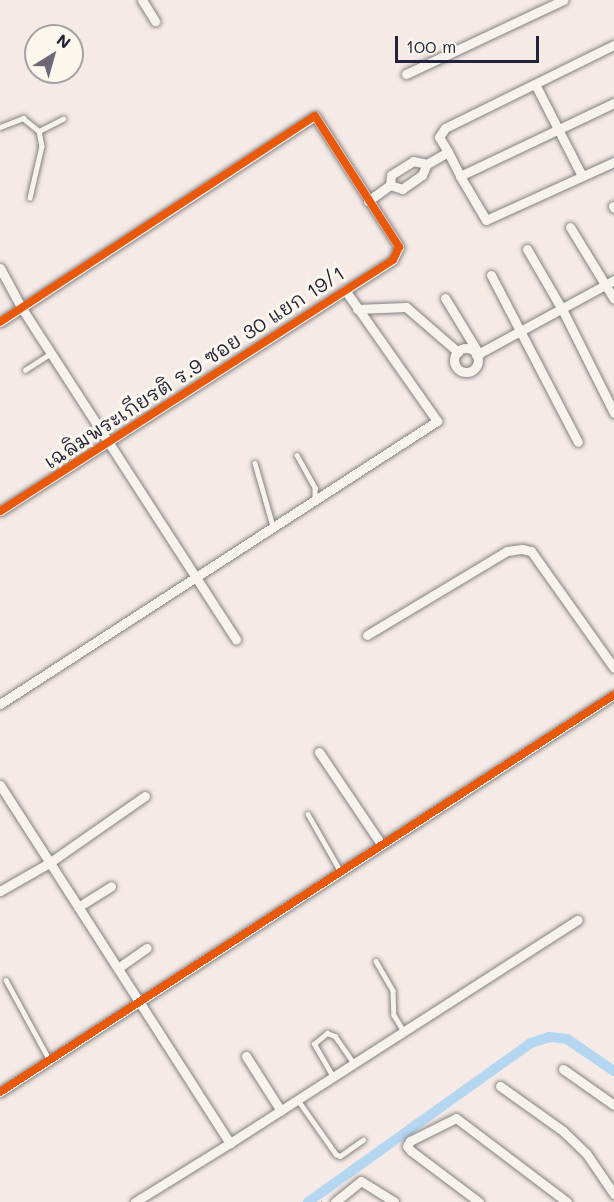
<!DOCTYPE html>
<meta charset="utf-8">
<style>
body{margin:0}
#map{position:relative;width:614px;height:1202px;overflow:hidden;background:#f5eae5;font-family:Mali,"Playpen Sans Thai",sans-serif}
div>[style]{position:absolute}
.canal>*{height:10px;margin:-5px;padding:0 5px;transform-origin:5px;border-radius:5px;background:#b4d6f1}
.path>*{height:1.5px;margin-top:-0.75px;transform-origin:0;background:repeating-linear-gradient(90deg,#b0aeae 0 1.5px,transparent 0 6px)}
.roads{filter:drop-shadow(0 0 2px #858083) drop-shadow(0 0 2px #858083)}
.service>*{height:4.5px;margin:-2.25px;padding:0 2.25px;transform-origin:2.25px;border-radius:2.25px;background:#f6f3ef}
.minor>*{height:9px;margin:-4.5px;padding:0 4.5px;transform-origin:4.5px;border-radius:4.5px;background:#f6f3ef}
.minor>.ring{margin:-4.5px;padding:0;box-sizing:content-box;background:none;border:9px solid #f6f3ef;border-radius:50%}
.cycleway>*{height:8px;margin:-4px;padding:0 4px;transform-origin:4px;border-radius:4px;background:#e8590c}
span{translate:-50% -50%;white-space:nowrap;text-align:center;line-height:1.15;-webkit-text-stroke:6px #fbf7ec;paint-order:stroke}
.street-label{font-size:20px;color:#22223b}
.north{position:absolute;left:24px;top:24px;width:60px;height:60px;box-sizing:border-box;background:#fbf7ec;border:2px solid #a4a2a5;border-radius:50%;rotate:37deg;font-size:16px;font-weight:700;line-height:24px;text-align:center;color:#22223b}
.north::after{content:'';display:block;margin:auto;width:21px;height:27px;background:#6c6876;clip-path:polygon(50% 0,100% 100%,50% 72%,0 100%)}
.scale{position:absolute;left:395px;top:36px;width:144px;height:27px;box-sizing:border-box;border:3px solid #22223b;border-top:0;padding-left:8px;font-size:18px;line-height:21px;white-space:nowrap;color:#22223b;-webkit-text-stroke:4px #fbf7ec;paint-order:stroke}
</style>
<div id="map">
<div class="canal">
<div style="left:308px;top:1202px;width:274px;rotate:-35.5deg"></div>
<div style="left:531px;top:1043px;width:19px;rotate:-18deg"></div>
<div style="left:549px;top:1037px;width:18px;rotate:6deg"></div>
<div style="left:567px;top:1039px;width:57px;rotate:34.2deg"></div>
</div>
<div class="path">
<div style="left:321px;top:1202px;width:1px;rotate:-45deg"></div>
</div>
<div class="roads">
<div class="service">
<div style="left:0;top:127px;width:25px;rotate:-21deg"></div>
<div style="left:23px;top:118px;width:21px;rotate:39deg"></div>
<div style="left:39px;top:131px;width:15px;rotate:79deg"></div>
<div style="left:42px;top:146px;width:53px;rotate:103deg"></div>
<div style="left:39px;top:131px;width:27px;rotate:-27deg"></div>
<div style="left:25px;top:370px;width:30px;rotate:-33deg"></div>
<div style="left:297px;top:455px;width:38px;rotate:61deg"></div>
<div style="left:315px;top:488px;width:11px;rotate:90deg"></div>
<div style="left:255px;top:463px;width:66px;rotate:74.1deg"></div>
<div style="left:308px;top:814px;width:64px;rotate:60.3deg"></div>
<div style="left:376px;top:961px;width:34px;rotate:60deg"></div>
<div style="left:393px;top:991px;width:24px;rotate:88deg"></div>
<div style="left:394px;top:1015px;width:17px;rotate:59deg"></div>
<div style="left:6px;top:980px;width:90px;rotate:61.4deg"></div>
<div style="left:333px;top:1077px;width:38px;rotate:-120deg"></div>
<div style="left:314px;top:1044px;width:17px;rotate:-40deg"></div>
<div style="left:327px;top:1033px;width:9px;rotate:21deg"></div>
<div style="left:335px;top:1036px;width:33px;rotate:55deg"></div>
<div style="left:298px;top:1100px;width:66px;rotate:54.9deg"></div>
<div style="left:336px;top:1154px;width:4px;rotate:27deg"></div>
<div style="left:340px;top:1156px;width:28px;rotate:-35deg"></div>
</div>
<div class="minor">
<div style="left:142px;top:0;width:25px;rotate:58deg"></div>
<div style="left:406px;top:74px;width:174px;rotate:-25.2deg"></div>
<div style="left:535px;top:84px;width:103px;rotate:62.9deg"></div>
<div style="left:448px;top:152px;width:27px;rotate:63deg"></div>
<div style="left:460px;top:176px;width:170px;rotate:-25.4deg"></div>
<div style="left:460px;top:176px;width:51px;rotate:59.4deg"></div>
<div style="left:486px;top:220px;width:141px;rotate:-24.4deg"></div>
<div style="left:390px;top:185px;width:13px;rotate:18deg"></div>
<div style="left:402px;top:189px;width:24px;rotate:-35deg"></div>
<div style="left:422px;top:175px;width:12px;rotate:-66deg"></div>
<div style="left:368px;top:201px;width:27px;rotate:-36deg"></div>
<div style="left:390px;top:185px;width:10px;rotate:-84deg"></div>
<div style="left:391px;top:175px;width:26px;rotate:-32deg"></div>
<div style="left:413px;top:161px;width:14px;rotate:12deg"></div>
<div style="left:427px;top:164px;width:24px;rotate:-30deg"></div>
<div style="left:448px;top:152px;width:17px;rotate:-121deg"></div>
<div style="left:439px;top:137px;width:11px;rotate:-56deg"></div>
<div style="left:445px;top:128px;width:188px;rotate:-26.2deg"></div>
<div style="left:613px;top:206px;width:2px;rotate:63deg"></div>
<div style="left:570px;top:227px;width:84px;rotate:58.6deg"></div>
<div style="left:527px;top:249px;width:72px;rotate:59.9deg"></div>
<div style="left:563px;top:311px;width:114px;rotate:63.4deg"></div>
<div style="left:0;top:268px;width:44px;rotate:61.7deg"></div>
<div style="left:21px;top:307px;width:396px;rotate:57.1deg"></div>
<div style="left:491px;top:275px;width:188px;rotate:62.5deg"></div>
<div style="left:445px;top:298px;width:66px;rotate:58.7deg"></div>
<div style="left:357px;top:309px;width:49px;rotate:-2.3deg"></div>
<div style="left:406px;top:307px;width:69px;rotate:40.9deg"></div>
<div style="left:0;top:322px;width:376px;rotate:-33.2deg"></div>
<div style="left:315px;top:116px;width:156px;rotate:57.3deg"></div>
<div style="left:399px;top:247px;width:14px;rotate:115deg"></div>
<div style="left:393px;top:260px;width:466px;rotate:147.4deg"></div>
<div class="ring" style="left:454px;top:348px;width:15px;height:15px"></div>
<div style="left:476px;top:355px;width:157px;rotate:-28.5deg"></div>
<div style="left:367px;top:635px;width:163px;rotate:-31deg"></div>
<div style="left:507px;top:551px;width:15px;rotate:-8deg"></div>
<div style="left:522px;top:549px;width:9px;rotate:13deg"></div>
<div style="left:531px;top:551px;width:143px;rotate:54.6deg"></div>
<div style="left:0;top:704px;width:521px;rotate:-32.93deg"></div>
<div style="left:437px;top:421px;width:160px;rotate:-125.1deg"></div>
<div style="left:319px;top:752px;width:111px;rotate:56deg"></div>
<div style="left:0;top:785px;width:426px;rotate:57.3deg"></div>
<div style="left:230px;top:1143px;width:112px;rotate:148.2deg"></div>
<div style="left:0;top:891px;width:56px;rotate:-29.7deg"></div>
<div style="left:49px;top:863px;width:117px;rotate:-34.9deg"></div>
<div style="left:78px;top:907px;width:39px;rotate:-32deg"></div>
<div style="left:118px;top:968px;width:35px;rotate:-35deg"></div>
<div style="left:246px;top:1056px;width:65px;rotate:57.5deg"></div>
<div style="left:563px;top:1069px;width:62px;rotate:35.2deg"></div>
<div style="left:500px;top:1086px;width:77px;rotate:35.5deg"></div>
<div style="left:563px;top:1131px;width:32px;rotate:44deg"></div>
<div style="left:586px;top:1153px;width:50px;rotate:55.7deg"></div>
<div style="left:0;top:1092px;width:731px;rotate:-32.89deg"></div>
<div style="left:230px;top:1143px;width:413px;rotate:-32.7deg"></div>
<div style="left:335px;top:1202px;width:33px;rotate:-39deg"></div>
<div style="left:361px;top:1181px;width:39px;rotate:32deg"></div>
<div style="left:479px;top:1202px;width:85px;rotate:-143.1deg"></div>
<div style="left:411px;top:1151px;width:6px;rotate:-129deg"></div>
<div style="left:407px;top:1146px;width:6px;rotate:-59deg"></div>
<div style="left:410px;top:1141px;width:51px;rotate:-26.6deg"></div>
<div style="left:456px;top:1118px;width:139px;rotate:37.1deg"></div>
</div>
</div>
<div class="cycleway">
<div style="left:0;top:322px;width:376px;rotate:-33.2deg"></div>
<div style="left:315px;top:116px;width:156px;rotate:57.3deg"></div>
<div style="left:399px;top:247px;width:14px;rotate:115deg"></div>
<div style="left:393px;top:260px;width:466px;rotate:147.4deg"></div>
<div style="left:0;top:1092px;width:731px;rotate:-32.89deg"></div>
</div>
<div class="street-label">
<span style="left:194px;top:367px;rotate:-33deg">เฉลิมพระเกียรติ ร.9 ซอย 30 แยก 19/1</span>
</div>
<div class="north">N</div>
<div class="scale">100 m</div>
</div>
